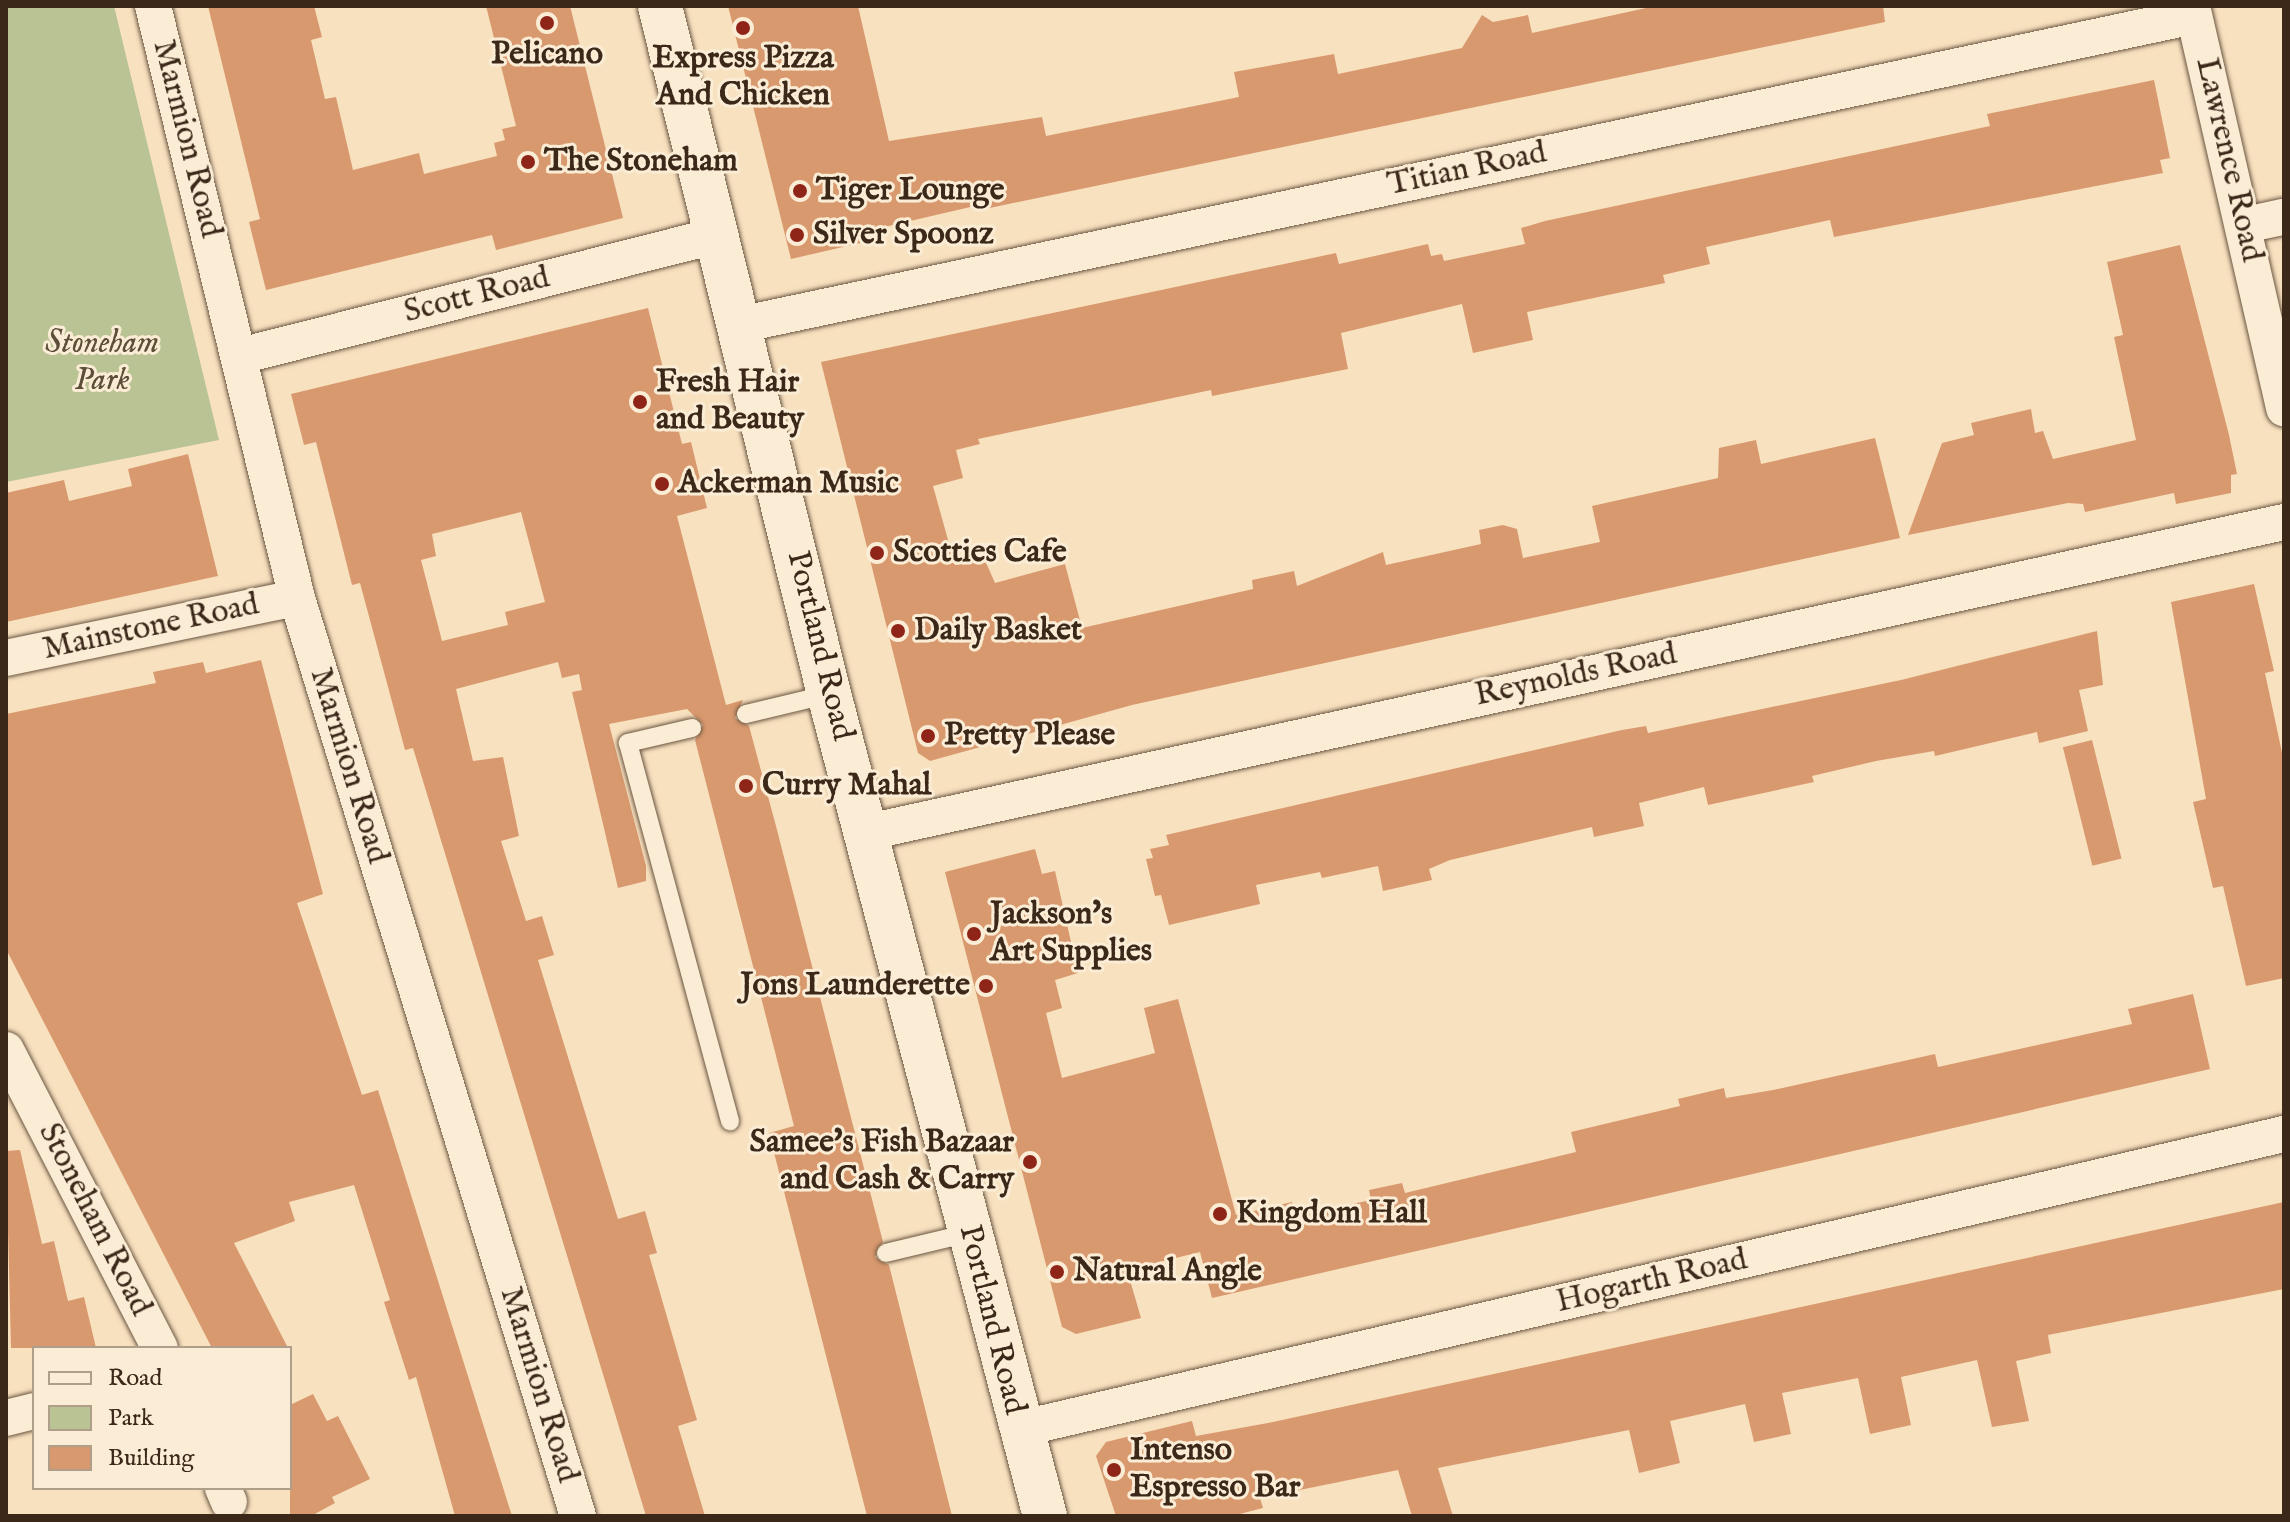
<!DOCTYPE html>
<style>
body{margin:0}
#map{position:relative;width:2290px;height:1522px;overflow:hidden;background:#f8e1bf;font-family:"IM FELL English",serif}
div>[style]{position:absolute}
.green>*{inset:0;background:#bac394}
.building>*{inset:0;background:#d9996e;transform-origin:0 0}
.roads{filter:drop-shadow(0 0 2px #6b5642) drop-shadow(0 0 2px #6b5642)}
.service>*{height:18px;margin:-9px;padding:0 9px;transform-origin:9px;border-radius:9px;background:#faecd5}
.minor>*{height:36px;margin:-18px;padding:0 18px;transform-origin:18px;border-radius:18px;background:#faecd5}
.tertiary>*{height:44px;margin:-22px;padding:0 22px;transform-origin:22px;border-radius:22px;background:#faecd5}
.dots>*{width:22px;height:22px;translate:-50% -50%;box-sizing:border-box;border:4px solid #faecd5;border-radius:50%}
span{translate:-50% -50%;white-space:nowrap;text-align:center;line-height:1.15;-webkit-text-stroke:6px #faecd5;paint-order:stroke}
.poi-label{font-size:32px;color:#3c2819;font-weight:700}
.left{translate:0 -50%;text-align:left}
.right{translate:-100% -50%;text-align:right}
.street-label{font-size:32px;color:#3c2819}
.park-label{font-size:32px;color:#5c4f38;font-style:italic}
.frame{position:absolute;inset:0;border:8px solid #3c2819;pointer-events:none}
.legend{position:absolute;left:32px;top:1346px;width:260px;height:144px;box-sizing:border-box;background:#faecd5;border:2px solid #ae9e8a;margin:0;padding:10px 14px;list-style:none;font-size:24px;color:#3c2819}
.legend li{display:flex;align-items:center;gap:16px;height:40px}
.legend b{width:40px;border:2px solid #ae9e8a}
</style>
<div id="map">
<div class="green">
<div style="clip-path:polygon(6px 6px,114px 6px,219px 440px,6px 482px)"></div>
</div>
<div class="building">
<div style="clip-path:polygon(208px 6px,314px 6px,322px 37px,311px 40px,325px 99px,336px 97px,353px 170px,419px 153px,424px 174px,497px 156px,494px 143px,505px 140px,502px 129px,516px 126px,486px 6px,570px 6px,623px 218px,496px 250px,492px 235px,266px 290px,249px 222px,260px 219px)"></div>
<div style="clip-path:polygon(728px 6px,858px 6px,889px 141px,1042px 117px,1046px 136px,1239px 97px,1234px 72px,1334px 54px,1338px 74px,1462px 48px,1482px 15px,1493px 22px,1528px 15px,1532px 33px,1655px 6px,1883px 6px,1885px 22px,980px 210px,979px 205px,880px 228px,882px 238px,791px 259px)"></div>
<div style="clip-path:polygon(2154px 80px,2170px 158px,2160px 160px,2163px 173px,1834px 237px,1830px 220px,1706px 247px,1710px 264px,1663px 275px,1665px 283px,1527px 312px,1533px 340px,1473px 353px,1462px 304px,1341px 333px,1348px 369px,1212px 396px,1211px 390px,978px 439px,980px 444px,956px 450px,963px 478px,933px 486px,955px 565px,984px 558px,995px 583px,1065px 564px,1082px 628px,1253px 589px,1252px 580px,1294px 571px,1297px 586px,1383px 552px,1386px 565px,1481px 544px,1479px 530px,1503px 525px,1517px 529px,1523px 558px,1600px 542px,1592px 506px,1718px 478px,1719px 448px,1756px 440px,1761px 464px,1875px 438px,1900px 538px,1132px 705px,930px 761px,918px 753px,821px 362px,1336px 253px,1339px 264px,1428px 244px,1431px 256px,1442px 254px,1444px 261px,1525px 244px,1521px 228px,1545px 221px,1990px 126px,1987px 114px)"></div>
<div style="clip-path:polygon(2180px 245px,2229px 435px,2237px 474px,2231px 475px,2231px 493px,2176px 504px,2174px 493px,2085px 512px,2083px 504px,2068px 503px,1908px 535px,1942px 443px,1974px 435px,1971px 423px,2031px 409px,2035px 433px,2043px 431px,2053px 459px,2136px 440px,2114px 337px,2123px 335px,2107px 262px)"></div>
<div style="clip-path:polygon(evenodd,648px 308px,682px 444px,691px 442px,707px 508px,677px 516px,726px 705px,743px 700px,735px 718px,749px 726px,776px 826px,883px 1242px,875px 1257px,889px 1265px,952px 1516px,867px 1516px,769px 1133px,794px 1126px,695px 740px,703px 725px,687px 709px,609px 724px,646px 866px,646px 881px,618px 888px,572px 692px,582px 690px,579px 674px,562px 678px,558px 662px,456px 689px,473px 761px,503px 757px,519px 836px,501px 841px,526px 921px,542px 916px,554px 955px,538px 960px,618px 1219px,645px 1211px,657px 1253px,649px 1255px,697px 1420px,678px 1426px,705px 1516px,646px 1516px,413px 748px,405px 750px,360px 583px,352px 585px,316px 442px,304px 445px,291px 394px,648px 308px,521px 512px,545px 602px,505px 612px,508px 625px,442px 641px,421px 560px,436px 556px,432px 534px,521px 512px)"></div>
<div style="clip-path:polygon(188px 454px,218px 576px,6px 622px,6px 493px,64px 480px,69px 501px,132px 486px,128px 469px)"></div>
<div style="clip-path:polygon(2254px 584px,2274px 671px,2265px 673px,2284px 762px,2284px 978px,2246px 986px,2223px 886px,2213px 888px,2193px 802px,2206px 799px,2171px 602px)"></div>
<div style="clip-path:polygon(2097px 631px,2103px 685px,2079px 690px,2088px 731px,2039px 743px,2037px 732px,1935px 756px,1934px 751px,1876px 761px,1812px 776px,1814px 782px,1708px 805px,1704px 787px,1639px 803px,1644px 826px,1594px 837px,1592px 827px,1450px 860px,1429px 869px,1432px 880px,1383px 891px,1378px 866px,1322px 878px,1320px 872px,1256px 885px,1260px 904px,1169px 925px,1161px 895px,1155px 896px,1146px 859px,1153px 858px,1150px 849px,1169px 845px,1166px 835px,1622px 730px,1646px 726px,1648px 733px,1901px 680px)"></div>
<div style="clip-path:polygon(261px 660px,323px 894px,297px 903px,362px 1095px,378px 1090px,512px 1516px,455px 1516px,416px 1377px,409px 1380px,384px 1302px,390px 1300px,354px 1185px,289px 1202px,295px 1221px,234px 1243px,288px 1348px,212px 1348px,6px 949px,6px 714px,156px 683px,153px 672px,203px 662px,206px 673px)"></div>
<div style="left:2092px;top:740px;width:122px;height:30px;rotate:76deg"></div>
<div style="clip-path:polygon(1035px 849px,1042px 874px,1055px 871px,1078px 973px,1055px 980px,1062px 1008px,1046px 1013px,1062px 1078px,1155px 1053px,1144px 1008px,1178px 999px,1236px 1215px,1292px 1202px,1296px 1216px,1371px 1200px,1369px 1190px,1402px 1183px,1405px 1193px,1576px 1152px,1571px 1132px,1680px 1106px,1678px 1099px,1724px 1088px,1726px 1098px,1773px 1090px,1935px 1054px,1938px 1067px,2132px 1024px,2128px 1009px,2193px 994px,2210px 1069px,1212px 1298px,1200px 1252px,1127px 1270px,1141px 1318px,1076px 1334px,1062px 1327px,945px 872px)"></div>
<div style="clip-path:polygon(20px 1150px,42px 1244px,54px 1241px,68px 1301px,84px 1297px,96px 1348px,11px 1348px,6px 1151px)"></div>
<div style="clip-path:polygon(2284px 1202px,2284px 1289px,2048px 1335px,2051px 1353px,2016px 1361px,2029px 1421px,1992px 1427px,1977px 1360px,1901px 1377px,1911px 1425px,1870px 1434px,1858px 1378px,1782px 1393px,1791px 1434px,1754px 1442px,1745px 1404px,1670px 1421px,1680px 1463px,1639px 1473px,1629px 1430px,1438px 1468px,1453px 1516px,1412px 1516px,1398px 1470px,1260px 1498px,1263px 1508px,1232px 1516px,1116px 1516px,1096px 1456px,1106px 1442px,1192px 1421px,1196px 1436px,1273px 1422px)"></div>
<div style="clip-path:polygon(313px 1394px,327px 1421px,338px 1416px,370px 1479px,332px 1497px,335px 1503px,311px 1516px,290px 1516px,290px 1405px)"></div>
</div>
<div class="roads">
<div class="service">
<div style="left:746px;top:714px;width:85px;rotate:-13.5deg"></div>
<div style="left:692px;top:728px;width:66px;rotate:166.8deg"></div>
<div style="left:628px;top:743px;width:392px;rotate:74.9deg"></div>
<div style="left:886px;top:1253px;width:85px;rotate:-13.5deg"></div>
</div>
<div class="minor">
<div style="left:153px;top:6px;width:609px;rotate:76.33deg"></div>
<div style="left:297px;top:598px;width:960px;rotate:72.98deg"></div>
<div style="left:2192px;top:6px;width:413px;rotate:77.1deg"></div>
<div style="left:2245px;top:225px;width:40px;rotate:-12deg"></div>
<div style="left:739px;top:325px;width:1487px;rotate:-11.99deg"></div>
<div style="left:240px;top:356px;width:490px;rotate:-14.2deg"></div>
<div style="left:6px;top:658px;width:297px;rotate:-11.7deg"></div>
<div style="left:868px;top:832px;width:1450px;rotate:-12.35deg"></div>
<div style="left:6px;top:1050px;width:335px;rotate:62.7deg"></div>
<div style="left:6px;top:1418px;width:29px;rotate:-14deg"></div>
<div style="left:1019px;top:1429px;width:1299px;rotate:-13.13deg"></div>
<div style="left:223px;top:1488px;width:15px;rotate:67deg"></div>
</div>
<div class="tertiary">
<div style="left:660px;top:6px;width:708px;rotate:76.2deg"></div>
<div style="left:829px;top:694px;width:850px;rotate:75.28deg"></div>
</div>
</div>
<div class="dots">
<div style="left:547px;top:23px;background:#8f2418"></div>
<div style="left:743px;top:28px;background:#8f2418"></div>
<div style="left:528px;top:162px;background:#8f2418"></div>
<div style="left:800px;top:191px;background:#8f2418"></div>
<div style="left:797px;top:235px;background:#8f2418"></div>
<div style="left:640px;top:402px;background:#8f2418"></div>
<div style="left:662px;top:484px;background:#8f2418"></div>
<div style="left:877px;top:553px;background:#8f2418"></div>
<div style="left:898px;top:631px;background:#8f2418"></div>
<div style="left:928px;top:736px;background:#8f2418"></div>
<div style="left:746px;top:786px;background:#8f2418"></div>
<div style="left:974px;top:934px;background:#8f2418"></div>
<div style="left:986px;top:986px;background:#8f2418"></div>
<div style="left:1030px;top:1162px;background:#8f2418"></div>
<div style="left:1220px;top:1214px;background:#8f2418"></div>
<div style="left:1057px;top:1272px;background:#8f2418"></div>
<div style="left:1114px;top:1470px;background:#8f2418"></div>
</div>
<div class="poi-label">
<span style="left:547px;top:55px">Pelicano</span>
<span style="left:743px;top:78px">Express Pizza<br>And Chicken</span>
<span class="left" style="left:544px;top:162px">The Stoneham</span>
<span class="left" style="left:816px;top:191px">Tiger Lounge</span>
<span class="left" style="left:813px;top:235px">Silver Spoonz</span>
<span class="left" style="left:656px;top:402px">Fresh Hair<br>and Beauty</span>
<span class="left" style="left:678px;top:484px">Ackerman Music</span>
<span class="left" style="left:893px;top:553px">Scotties Cafe</span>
<span class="left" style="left:914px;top:631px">Daily Basket</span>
<span class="left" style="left:944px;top:736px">Pretty Please</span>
<span class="left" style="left:762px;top:786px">Curry Mahal</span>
<span class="left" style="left:990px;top:934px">Jackson's<br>Art Supplies</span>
<span class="right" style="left:970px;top:986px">Jons Launderette</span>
<span class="right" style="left:1014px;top:1162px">Samee's Fish Bazaar<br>and Cash &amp; Carry</span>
<span class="left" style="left:1236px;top:1214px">Kingdom Hall</span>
<span class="left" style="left:1073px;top:1272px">Natural Angle</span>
<span class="left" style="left:1130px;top:1470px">Intenso<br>Espresso Bar</span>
</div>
<div class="street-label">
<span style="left:186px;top:139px;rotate:76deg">Marmion Road</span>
<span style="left:2228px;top:160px;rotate:77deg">Lawrence Road</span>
<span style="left:1467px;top:170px;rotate:-12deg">Titian Road</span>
<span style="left:477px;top:296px;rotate:-14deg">Scott Road</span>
<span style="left:151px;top:628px;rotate:-12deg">Mainstone Road</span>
<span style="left:819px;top:646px;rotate:76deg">Portland Road</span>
<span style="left:1576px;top:676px;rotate:-12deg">Reynolds Road</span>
<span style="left:348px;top:766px;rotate:73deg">Marmion Road</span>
<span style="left:94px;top:1220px;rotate:63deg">Stoneham Road</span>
<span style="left:1652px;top:1282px;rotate:-13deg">Hogarth Road</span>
<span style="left:991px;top:1320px;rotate:76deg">Portland Road</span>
<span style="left:538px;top:1385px;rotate:73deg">Marmion Road</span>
</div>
<div class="park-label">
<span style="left:102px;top:363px">Stoneham<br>Park</span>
</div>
<div class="frame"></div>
<ul class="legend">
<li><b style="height:10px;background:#faecd5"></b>Road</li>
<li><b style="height:22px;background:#bac394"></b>Park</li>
<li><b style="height:22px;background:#d9996e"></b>Building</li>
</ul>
</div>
